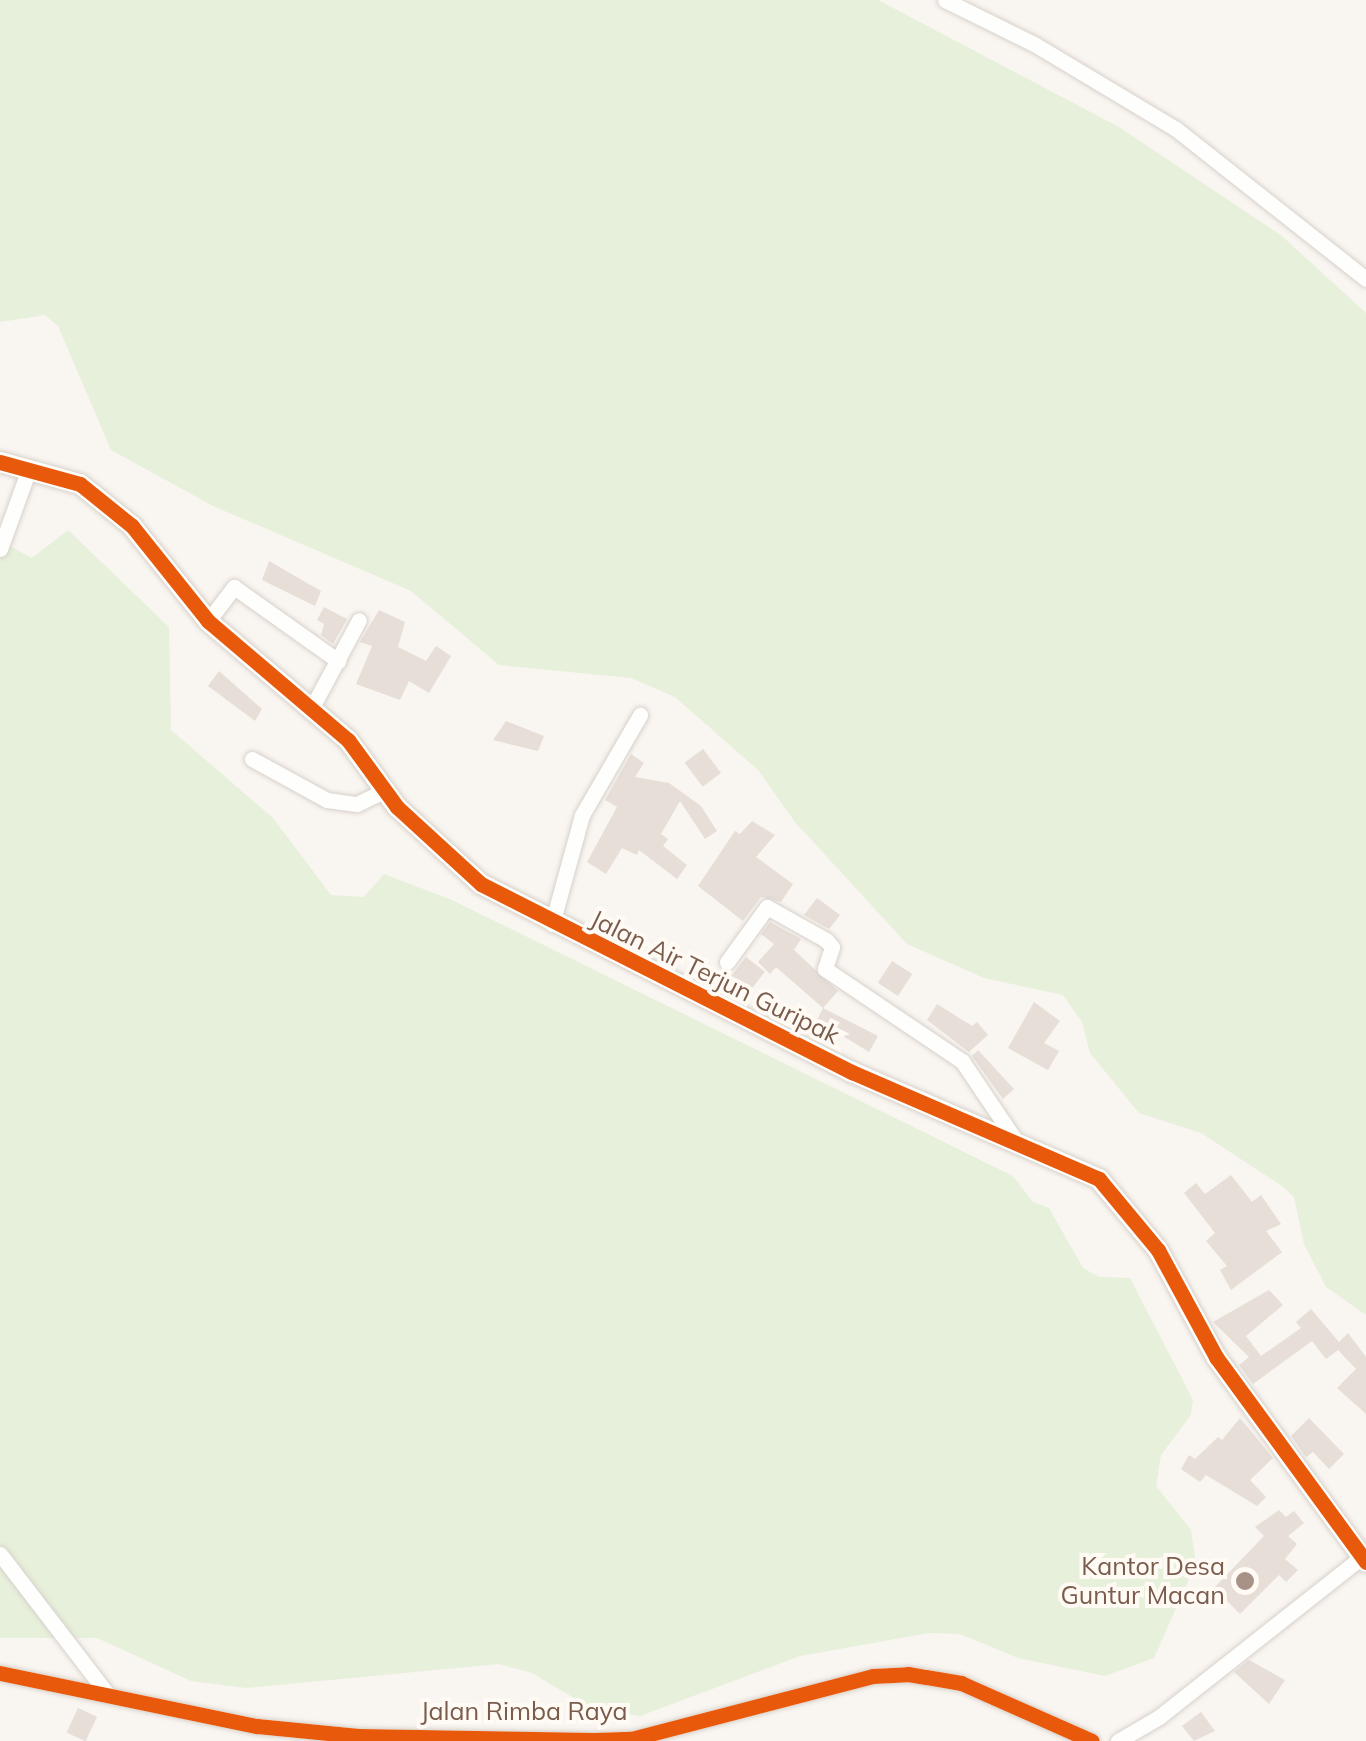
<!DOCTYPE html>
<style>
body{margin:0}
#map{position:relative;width:1366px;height:1741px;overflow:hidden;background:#f9f5f0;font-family:Mulish,sans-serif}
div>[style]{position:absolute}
.green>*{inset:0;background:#e7f0db}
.building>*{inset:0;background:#e6ded7;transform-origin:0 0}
.roads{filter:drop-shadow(0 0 2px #d7d1cb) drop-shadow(0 0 2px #d7d1cb)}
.street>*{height:15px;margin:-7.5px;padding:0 7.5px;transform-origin:7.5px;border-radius:7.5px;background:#fefefd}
.secondary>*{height:20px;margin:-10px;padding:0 10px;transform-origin:10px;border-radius:10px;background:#fefefd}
.cycleway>*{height:15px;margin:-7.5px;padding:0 7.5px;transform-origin:7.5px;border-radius:7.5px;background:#e8590c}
.dots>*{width:28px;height:28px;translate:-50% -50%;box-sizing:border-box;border:5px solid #fffaf3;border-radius:50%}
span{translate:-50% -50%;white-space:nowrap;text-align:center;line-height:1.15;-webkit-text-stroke:8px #fffaf3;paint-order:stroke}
.street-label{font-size:25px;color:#7a5c4d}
.poi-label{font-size:25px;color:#7a5c4d}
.right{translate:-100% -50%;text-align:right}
</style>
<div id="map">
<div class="green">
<div style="clip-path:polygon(0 0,878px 0,1119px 127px,1282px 236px,1366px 313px,1366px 1315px,1326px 1287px,1304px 1244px,1294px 1197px,1282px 1186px,1201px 1133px,1139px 1113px,1090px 1053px,1082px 1022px,1063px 995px,984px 978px,907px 944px,795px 822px,758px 770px,675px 697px,631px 678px,499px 665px,411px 591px,213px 506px,111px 450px,58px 326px,45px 315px,0 322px)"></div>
<div style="clip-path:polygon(68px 530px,169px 627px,171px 730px,273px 818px,331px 895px,364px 897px,384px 874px,452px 900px,1013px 1176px,1033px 1202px,1049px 1208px,1083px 1268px,1099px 1277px,1130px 1278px,1193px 1400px,1191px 1415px,1161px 1455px,1156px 1486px,1191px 1530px,1196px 1563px,1154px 1658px,1105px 1676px,1018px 1658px,960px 1634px,929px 1633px,800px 1656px,640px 1716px,594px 1710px,532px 1673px,499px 1664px,246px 1688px,191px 1681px,97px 1638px,0 1638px,0 541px,32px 558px)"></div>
</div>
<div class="building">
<div style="clip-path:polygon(269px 561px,321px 591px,315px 606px,262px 580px)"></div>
<div style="clip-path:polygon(324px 607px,347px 619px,333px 644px,321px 635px,324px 624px,317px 620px)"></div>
<div style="clip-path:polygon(379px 610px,405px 622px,398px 647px,426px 661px,436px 646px,451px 656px,429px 693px,409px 681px,400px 700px,356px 684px,372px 646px,360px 642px)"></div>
<div style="clip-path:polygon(219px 671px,262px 709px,255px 721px,208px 686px)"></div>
<div style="clip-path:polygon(506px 721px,544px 736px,538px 751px,493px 740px)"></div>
<div style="left:703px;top:749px;width:30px;height:23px;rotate:53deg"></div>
<div style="clip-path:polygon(631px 754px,644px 763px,635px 777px,669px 783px,701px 806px,717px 831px,705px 839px,680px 801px,661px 834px,668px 839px,663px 846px,687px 865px,677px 879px,639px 850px,637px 855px,622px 848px,606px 874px,587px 862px,617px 807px,605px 800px)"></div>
<div style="clip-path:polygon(752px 821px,775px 835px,756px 857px,793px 884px,781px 902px,761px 897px,743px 921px,698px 886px,735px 831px,740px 834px)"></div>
<div style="clip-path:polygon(817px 898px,840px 915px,829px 929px,804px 915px)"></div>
<div style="clip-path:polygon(770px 922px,801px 939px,794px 950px,838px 991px,823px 1008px,776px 967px,770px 974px,758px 962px,774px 944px,761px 934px)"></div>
<div style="left:746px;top:957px;width:24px;height:24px;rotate:38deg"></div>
<div style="left:892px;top:961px;width:24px;height:26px;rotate:33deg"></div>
<div style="clip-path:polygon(1034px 1002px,1060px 1021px,1044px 1043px,1059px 1051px,1048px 1070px,1008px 1048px)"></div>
<div style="clip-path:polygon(937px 1004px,972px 1026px,977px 1022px,988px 1035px,969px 1052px,927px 1020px)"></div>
<div style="clip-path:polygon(823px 1008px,878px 1036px,869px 1052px,817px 1020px)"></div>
<div style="clip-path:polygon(978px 1050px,1014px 1089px,1003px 1099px,972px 1056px)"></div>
<div style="clip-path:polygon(1231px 1175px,1252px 1202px,1261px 1195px,1281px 1224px,1266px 1231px,1282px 1252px,1231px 1290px,1220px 1270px,1227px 1266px,1206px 1241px,1215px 1233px,1184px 1193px,1196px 1183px,1205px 1194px)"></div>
<div style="clip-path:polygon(1269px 1290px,1283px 1305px,1246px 1336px,1261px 1356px,1301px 1328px,1296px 1322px,1311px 1309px,1339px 1342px,1348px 1333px,1366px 1357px,1366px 1414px,1337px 1388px,1356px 1369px,1338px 1350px,1326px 1359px,1312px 1341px,1253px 1384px,1239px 1365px,1249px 1357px,1213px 1322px)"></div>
<div style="clip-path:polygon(1240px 1418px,1273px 1458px,1250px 1480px,1266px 1497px,1257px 1506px,1206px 1475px,1200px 1482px,1181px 1469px,1189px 1455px,1195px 1459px,1218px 1437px,1222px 1440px)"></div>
<div style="clip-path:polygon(1309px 1418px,1344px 1454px,1329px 1469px,1313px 1452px,1306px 1457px,1291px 1436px)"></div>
<div style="clip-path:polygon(1279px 1510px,1286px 1517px,1294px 1511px,1304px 1523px,1288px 1536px,1297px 1544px,1285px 1559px,1298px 1570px,1286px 1582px,1279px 1575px,1240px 1614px,1214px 1588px,1264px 1536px,1255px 1527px)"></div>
<div style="clip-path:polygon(1249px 1660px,1285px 1680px,1269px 1704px,1234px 1672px)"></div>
<div style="left:78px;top:1708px;width:21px;height:27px;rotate:25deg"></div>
<div style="clip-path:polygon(1201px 1712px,1215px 1731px,1194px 1741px,1182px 1726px)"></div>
</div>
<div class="roads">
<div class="street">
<div style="left:945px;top:0;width:99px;rotate:26.3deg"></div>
<div style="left:1034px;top:44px;width:165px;rotate:30.9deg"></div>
<div style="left:1176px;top:129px;width:242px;rotate:38.3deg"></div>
<div style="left:0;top:549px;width:85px;rotate:-70.1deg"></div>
<div style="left:208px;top:621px;width:43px;rotate:-52.6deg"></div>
<div style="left:234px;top:587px;width:128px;rotate:35.4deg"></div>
<div style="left:310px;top:711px;width:103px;rotate:-61.7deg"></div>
<div style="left:252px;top:759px;width:85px;rotate:28.7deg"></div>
<div style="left:327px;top:800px;width:30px;rotate:8deg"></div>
<div style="left:357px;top:804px;width:30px;rotate:-26deg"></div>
<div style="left:552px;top:924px;width:113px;rotate:-74.6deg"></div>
<div style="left:582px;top:815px;width:116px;rotate:-59.9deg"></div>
<div style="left:727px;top:962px;width:68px;rotate:-54deg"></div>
<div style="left:767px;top:907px;width:68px;rotate:29.2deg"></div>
<div style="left:826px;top:940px;width:9px;rotate:49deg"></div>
<div style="left:832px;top:947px;width:23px;rotate:108deg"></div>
<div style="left:825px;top:969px;width:165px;rotate:33.9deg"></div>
<div style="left:962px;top:1061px;width:100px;rotate:56deg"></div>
<div style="left:0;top:1554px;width:173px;rotate:52.5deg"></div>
<div style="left:0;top:1673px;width:262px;rotate:11.7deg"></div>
<div style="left:257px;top:1726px;width:102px;rotate:5.6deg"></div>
<div style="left:359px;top:1736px;width:235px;rotate:1deg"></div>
<div style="left:594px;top:1740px;width:37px;rotate:-2deg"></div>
<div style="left:631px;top:1739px;width:250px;rotate:-14.6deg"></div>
<div style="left:873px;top:1676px;width:35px;rotate:-3deg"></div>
<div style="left:908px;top:1674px;width:54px;rotate:9.6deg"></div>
<div style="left:961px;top:1683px;width:143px;rotate:23.9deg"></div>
<div style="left:1118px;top:1741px;width:48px;rotate:-30.3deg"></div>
<div style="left:1159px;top:1717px;width:255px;rotate:-38.3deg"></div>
</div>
<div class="secondary">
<div style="left:0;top:462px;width:83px;rotate:15.4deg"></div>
<div style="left:80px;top:484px;width:67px;rotate:38.9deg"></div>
<div style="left:132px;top:526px;width:122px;rotate:51.3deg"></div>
<div style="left:208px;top:621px;width:184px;rotate:40.4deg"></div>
<div style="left:348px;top:740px;width:83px;rotate:53.8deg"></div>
<div style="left:397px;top:807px;width:114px;rotate:42.5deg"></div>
<div style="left:481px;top:884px;width:416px;rotate:26.9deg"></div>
<div style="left:852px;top:1072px;width:269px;rotate:23.4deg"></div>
<div style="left:1099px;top:1179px;width:92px;rotate:50.3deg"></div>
<div style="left:1158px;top:1250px;width:122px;rotate:61.5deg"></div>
<div style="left:1216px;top:1357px;width:254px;rotate:53.8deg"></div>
</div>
</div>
<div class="cycleway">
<div style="left:0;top:462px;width:83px;rotate:15.4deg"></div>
<div style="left:80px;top:484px;width:67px;rotate:38.9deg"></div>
<div style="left:132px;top:526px;width:122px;rotate:51.3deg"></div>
<div style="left:208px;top:621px;width:184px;rotate:40.4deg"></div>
<div style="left:348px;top:740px;width:83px;rotate:53.8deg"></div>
<div style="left:397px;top:807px;width:114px;rotate:42.5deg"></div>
<div style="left:481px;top:884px;width:416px;rotate:26.9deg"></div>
<div style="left:852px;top:1072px;width:269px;rotate:23.4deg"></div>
<div style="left:1099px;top:1179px;width:92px;rotate:50.3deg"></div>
<div style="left:1158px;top:1250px;width:122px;rotate:61.5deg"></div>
<div style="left:1216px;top:1357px;width:254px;rotate:53.8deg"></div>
<div style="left:0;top:1673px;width:262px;rotate:11.7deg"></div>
<div style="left:257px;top:1726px;width:102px;rotate:5.6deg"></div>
<div style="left:359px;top:1736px;width:235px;rotate:1deg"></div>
<div style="left:594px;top:1740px;width:37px;rotate:-2deg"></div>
<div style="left:631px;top:1739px;width:250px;rotate:-14.6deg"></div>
<div style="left:873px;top:1676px;width:35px;rotate:-3deg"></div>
<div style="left:908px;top:1674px;width:54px;rotate:9.6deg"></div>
<div style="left:961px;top:1683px;width:143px;rotate:23.9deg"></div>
</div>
<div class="dots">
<div style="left:1245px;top:1581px;background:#a69286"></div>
</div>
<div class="street-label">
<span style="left:715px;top:977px;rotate:26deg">Jalan Air Terjun Guripak</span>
<span style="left:524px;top:1711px">Jalan Rimba Raya</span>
</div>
<div class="poi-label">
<span class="right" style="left:1225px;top:1581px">Kantor Desa<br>Guntur Macan</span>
</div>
</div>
